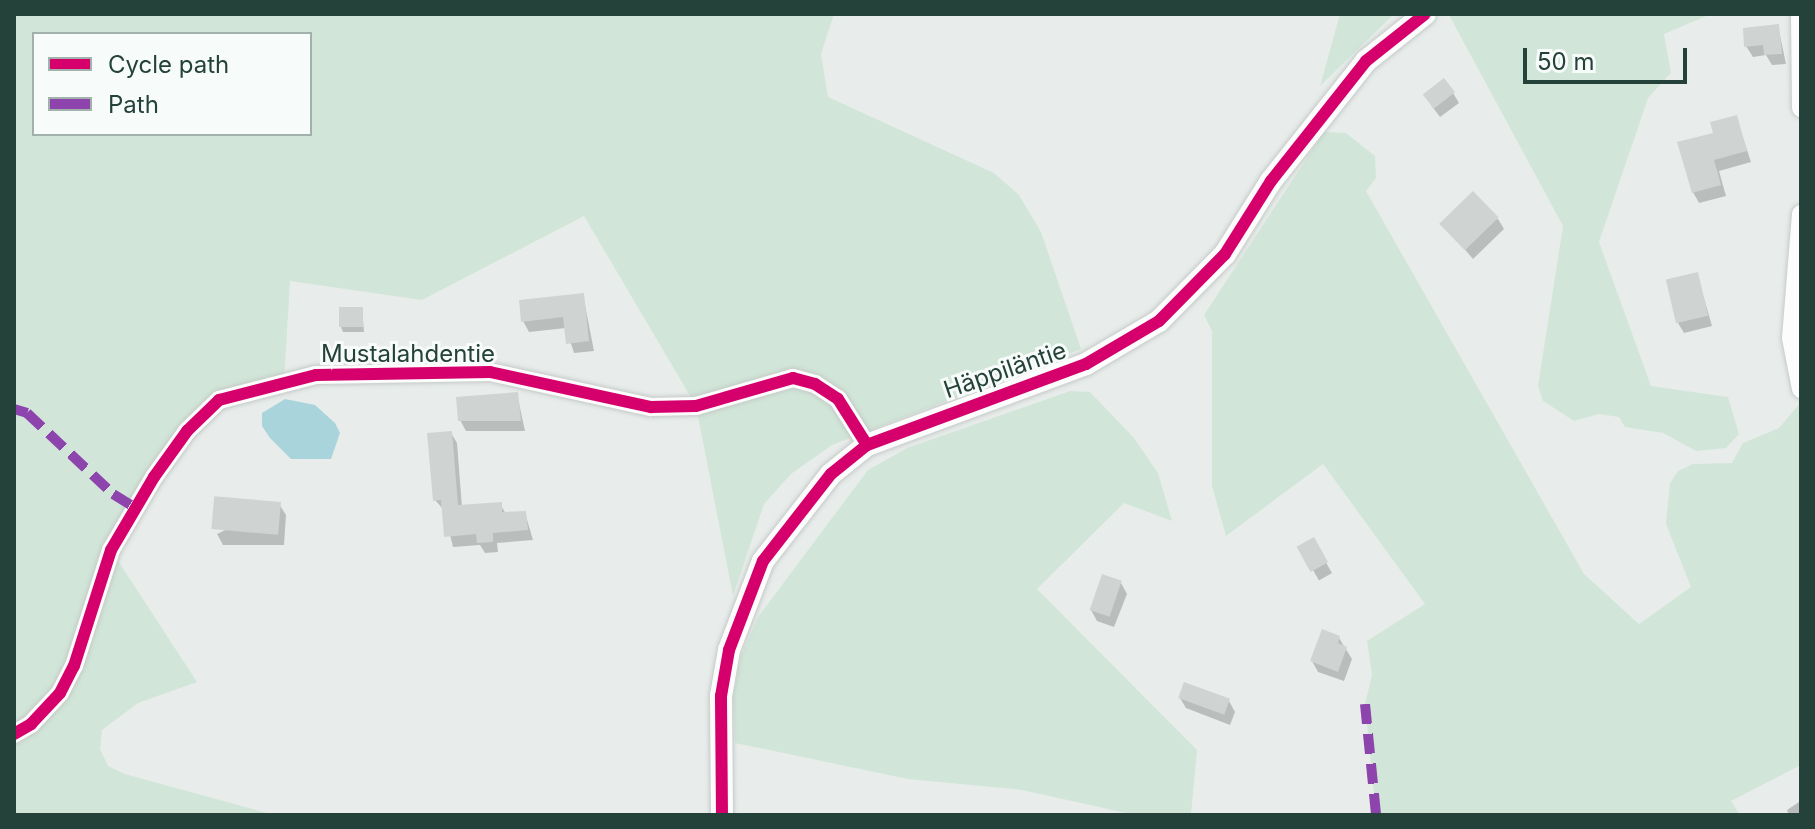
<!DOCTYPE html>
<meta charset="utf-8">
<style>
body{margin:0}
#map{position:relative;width:1815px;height:829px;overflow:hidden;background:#e8edeb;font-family:Inter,sans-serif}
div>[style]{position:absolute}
.green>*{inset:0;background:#d1e6d8}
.water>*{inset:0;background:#a9d4db}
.shadow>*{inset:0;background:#0003;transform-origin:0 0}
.building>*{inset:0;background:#cfd4d2;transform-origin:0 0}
.roads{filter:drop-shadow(0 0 2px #c5cac8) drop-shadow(0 0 2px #c5cac8)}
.minor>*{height:18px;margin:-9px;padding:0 9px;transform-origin:9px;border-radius:9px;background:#fcfcfc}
.tertiary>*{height:22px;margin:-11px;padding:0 11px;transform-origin:11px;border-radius:11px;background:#fcfcfc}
.quiet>*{height:10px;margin-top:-5px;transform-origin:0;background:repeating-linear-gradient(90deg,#8e44ad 0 20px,transparent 0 30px)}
.cycleway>*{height:12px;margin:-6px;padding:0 6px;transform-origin:6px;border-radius:6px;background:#d6006c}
span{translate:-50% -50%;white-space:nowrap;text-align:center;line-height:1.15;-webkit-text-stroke:6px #f7fbf9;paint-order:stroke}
.street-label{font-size:24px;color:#24423a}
.frame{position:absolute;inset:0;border:16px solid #24423a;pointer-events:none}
.legend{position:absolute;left:32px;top:32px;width:280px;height:104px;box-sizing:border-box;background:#f7fbf9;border:2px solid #a3b1ad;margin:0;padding:10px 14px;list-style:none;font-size:24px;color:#24423a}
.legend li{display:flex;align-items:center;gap:16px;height:40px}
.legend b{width:40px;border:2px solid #a3b1ad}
.scale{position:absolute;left:1523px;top:48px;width:164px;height:36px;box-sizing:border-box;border:4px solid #24423a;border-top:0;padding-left:10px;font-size:24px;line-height:28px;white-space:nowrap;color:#24423a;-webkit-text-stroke:6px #f7fbf9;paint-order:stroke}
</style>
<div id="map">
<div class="green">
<div style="clip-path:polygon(evenodd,14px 14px,834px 14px,821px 54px,828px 97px,994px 173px,1019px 195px,1041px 232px,1081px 349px,832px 445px,791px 474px,764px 504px,733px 596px,696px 406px,584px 216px,422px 300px,290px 281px,284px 382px,219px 400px,111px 550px,197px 682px,138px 703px,102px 730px,100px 749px,108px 766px,125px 774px,274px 815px,14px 815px,14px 14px,34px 34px,310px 34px,310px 134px,34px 134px,34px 34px)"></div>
<div style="clip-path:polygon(1340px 14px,1394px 14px,1320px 86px)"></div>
<div style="clip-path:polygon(1711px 14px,1664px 34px,1671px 73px,1648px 98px,1599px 242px,1651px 386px,1728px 397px,1739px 434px,1726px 448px,1696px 451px,1663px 433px,1625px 427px,1619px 417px,1599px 414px,1574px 421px,1543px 401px,1538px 386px,1563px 226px,1449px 15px)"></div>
<div style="clip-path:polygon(1324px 132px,1346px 133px,1375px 156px,1376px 178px,1366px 191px,1584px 574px,1639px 624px,1691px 587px,1666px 524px,1670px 483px,1678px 471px,1693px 464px,1732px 463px,1743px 443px,1779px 428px,1801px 402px,1801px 765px,1731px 801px,1740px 815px,1376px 815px,1365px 704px,1372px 675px,1367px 641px,1425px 604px,1323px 464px,1226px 536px,1212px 486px,1212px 331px,1204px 315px)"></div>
<div style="clip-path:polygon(1070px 391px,1090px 392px,1134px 438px,1158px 473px,1172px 521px,1124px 503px,1037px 589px,1197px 750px,1191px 815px,1135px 815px,1022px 790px,908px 779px,735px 743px,733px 697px,741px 656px,758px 617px,868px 470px,907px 448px)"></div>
</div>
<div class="water">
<div style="clip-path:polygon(285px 399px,315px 405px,335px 423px,340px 433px,331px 459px,291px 459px,270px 438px,262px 426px,262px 413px)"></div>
</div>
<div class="shadow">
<div style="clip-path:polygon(1778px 26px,1786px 64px,1772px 65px,1766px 55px,1753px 57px,1746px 46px)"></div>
<div style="clip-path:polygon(1453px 93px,1459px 103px,1440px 117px,1431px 105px)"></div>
<div style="clip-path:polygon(1736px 117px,1751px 162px,1719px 171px,1726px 196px,1699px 203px,1693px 192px,1715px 134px)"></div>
<div style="clip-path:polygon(1498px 219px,1504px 229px,1473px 259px,1442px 223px)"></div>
<div style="clip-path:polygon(1697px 274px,1712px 326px,1684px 333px,1678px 323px)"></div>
<div style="clip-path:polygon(583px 295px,594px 351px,574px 353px,566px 328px,529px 332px,523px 321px)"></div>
<div style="clip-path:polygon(362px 309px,364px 332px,343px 332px,341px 327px)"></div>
<div style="clip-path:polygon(517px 394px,525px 431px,466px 431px,460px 420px)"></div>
<div style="clip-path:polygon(451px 433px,457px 443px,462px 507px,500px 504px,506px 514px,525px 513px,533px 540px,497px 543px,498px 552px,485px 553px,480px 545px,453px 547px,444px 510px,435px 500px)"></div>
<div style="clip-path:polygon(279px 504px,286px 515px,284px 545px,223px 545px,217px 534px)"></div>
<div style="left:1313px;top:540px;width:38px;height:15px;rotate:60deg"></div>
<div style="clip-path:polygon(1121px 583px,1127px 594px,1114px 627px,1097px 621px,1091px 610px)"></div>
<div style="clip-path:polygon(1339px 638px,1352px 659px,1344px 681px,1318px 672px,1312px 661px)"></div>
<div style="clip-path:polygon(1180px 698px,1229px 701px,1235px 712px,1230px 725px,1186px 708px)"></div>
<div style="clip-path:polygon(1799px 802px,1801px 815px,1789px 815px,1787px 810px)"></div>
</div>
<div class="building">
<div style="clip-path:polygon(1779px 24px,1782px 54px,1764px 55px,1763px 45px,1744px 47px,1743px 28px)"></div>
<div style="left:1444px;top:78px;width:18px;height:27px;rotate:52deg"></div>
<div style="clip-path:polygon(1737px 115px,1747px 151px,1714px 160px,1721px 185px,1692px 193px,1677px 142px,1713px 133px,1710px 122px)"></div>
<div style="left:1473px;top:191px;width:37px;height:47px;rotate:46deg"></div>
<div style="left:1698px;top:272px;width:45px;height:33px;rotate:77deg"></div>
<div style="clip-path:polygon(584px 293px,589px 341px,566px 344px,563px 317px,521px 322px,519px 300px)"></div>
<div style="left:339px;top:307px;width:24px;height:20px"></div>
<div style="clip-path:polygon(518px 392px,521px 421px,458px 421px,456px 397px)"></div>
<div style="clip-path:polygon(452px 431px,458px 505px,502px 502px,502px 512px,526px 511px,528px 530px,493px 533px,493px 542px,477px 543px,476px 534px,444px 537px,441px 500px,433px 501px,427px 433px)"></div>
<div style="left:281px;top:502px;width:33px;height:67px;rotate:95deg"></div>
<div style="left:1314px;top:537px;width:29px;height:20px;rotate:61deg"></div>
<div style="left:1102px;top:574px;width:21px;height:38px;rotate:19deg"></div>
<div style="clip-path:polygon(1322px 629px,1340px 636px,1338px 643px,1347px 647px,1338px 672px,1310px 661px)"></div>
<div style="left:1184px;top:682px;width:49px;height:17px;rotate:20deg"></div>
</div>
<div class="roads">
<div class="minor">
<div style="left:1800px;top:14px;width:94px;rotate:89.4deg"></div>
<div style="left:1801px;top:214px;width:124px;rotate:94.6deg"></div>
<div style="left:1791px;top:338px;width:52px;rotate:78.9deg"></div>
<div style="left:14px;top:734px;width:20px;rotate:-30deg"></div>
<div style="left:31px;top:724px;width:42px;rotate:-46.9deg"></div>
<div style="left:60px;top:693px;width:30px;rotate:-63deg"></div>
<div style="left:74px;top:666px;width:122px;rotate:-72.3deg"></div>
<div style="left:111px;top:550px;width:85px;rotate:-59.5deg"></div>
<div style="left:154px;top:477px;width:57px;rotate:-54.3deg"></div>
<div style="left:187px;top:431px;width:45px;rotate:-44.1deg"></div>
<div style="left:219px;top:400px;width:100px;rotate:-14.5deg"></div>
<div style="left:316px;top:375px;width:174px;rotate:-1deg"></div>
<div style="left:490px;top:372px;width:165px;rotate:12.3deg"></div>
<div style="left:651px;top:407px;width:45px;rotate:-1.3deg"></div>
<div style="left:696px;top:406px;width:101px;rotate:-16.1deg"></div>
<div style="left:793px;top:378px;width:23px;rotate:15deg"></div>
<div style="left:815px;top:384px;width:27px;rotate:33deg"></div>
<div style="left:838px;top:399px;width:54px;rotate:57.8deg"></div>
</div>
<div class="tertiary">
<div style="left:722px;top:815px;width:119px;rotate:-90.5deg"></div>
<div style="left:721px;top:696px;width:47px;rotate:-80.1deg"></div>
<div style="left:729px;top:650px;width:95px;rotate:-69.1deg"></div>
<div style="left:763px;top:561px;width:110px;rotate:-52deg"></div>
<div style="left:831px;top:474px;width:46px;rotate:-38.9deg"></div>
<div style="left:867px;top:445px;width:233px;rotate:-20.3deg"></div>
<div style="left:1086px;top:364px;width:85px;rotate:-30.5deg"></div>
<div style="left:1159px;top:321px;width:94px;rotate:-45.4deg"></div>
<div style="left:1225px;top:254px;width:86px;rotate:-57.8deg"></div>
<div style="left:1271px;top:181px;width:153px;rotate:-51.6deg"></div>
<div style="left:1366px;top:61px;width:75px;rotate:-38.5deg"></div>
</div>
</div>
<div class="quiet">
<div style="left:14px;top:409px;width:14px;rotate:17deg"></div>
<div style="left:27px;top:413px;width:118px;rotate:43.3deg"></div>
<div style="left:113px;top:494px;width:28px;rotate:32deg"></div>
<div style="left:1365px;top:704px;width:112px;rotate:84.3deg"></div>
</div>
<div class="cycleway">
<div style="left:14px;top:734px;width:20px;rotate:-30deg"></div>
<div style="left:31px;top:724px;width:42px;rotate:-46.9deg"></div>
<div style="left:60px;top:693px;width:30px;rotate:-63deg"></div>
<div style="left:74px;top:666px;width:122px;rotate:-72.3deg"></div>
<div style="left:111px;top:550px;width:85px;rotate:-59.5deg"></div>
<div style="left:154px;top:477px;width:57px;rotate:-54.3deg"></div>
<div style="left:187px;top:431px;width:45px;rotate:-44.1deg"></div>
<div style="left:219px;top:400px;width:100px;rotate:-14.5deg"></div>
<div style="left:316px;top:375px;width:174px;rotate:-1deg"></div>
<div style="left:490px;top:372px;width:165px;rotate:12.3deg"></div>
<div style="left:651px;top:407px;width:45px;rotate:-1.3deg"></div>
<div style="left:696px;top:406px;width:101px;rotate:-16.1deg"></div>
<div style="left:793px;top:378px;width:23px;rotate:15deg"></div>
<div style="left:815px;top:384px;width:27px;rotate:33deg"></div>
<div style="left:838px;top:399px;width:54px;rotate:57.8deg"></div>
<div style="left:722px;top:815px;width:119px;rotate:-90.5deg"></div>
<div style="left:721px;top:696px;width:47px;rotate:-80.1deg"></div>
<div style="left:729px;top:650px;width:95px;rotate:-69.1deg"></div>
<div style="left:763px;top:561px;width:110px;rotate:-52deg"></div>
<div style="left:831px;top:474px;width:46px;rotate:-38.9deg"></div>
<div style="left:867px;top:445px;width:233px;rotate:-20.3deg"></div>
<div style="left:1086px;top:364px;width:85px;rotate:-30.5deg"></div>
<div style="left:1159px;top:321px;width:94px;rotate:-45.4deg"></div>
<div style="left:1225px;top:254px;width:86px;rotate:-57.8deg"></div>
<div style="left:1271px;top:181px;width:153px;rotate:-51.6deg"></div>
<div style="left:1366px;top:61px;width:75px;rotate:-38.5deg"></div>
</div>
<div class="street-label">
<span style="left:408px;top:354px">Mustalahdentie</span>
<span style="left:1005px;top:370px;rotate:-19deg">Häppiläntie</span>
</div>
<div class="frame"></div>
<ul class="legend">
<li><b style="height:10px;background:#d6006c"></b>Cycle path</li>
<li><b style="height:10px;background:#8e44ad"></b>Path</li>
</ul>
<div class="scale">50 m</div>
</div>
